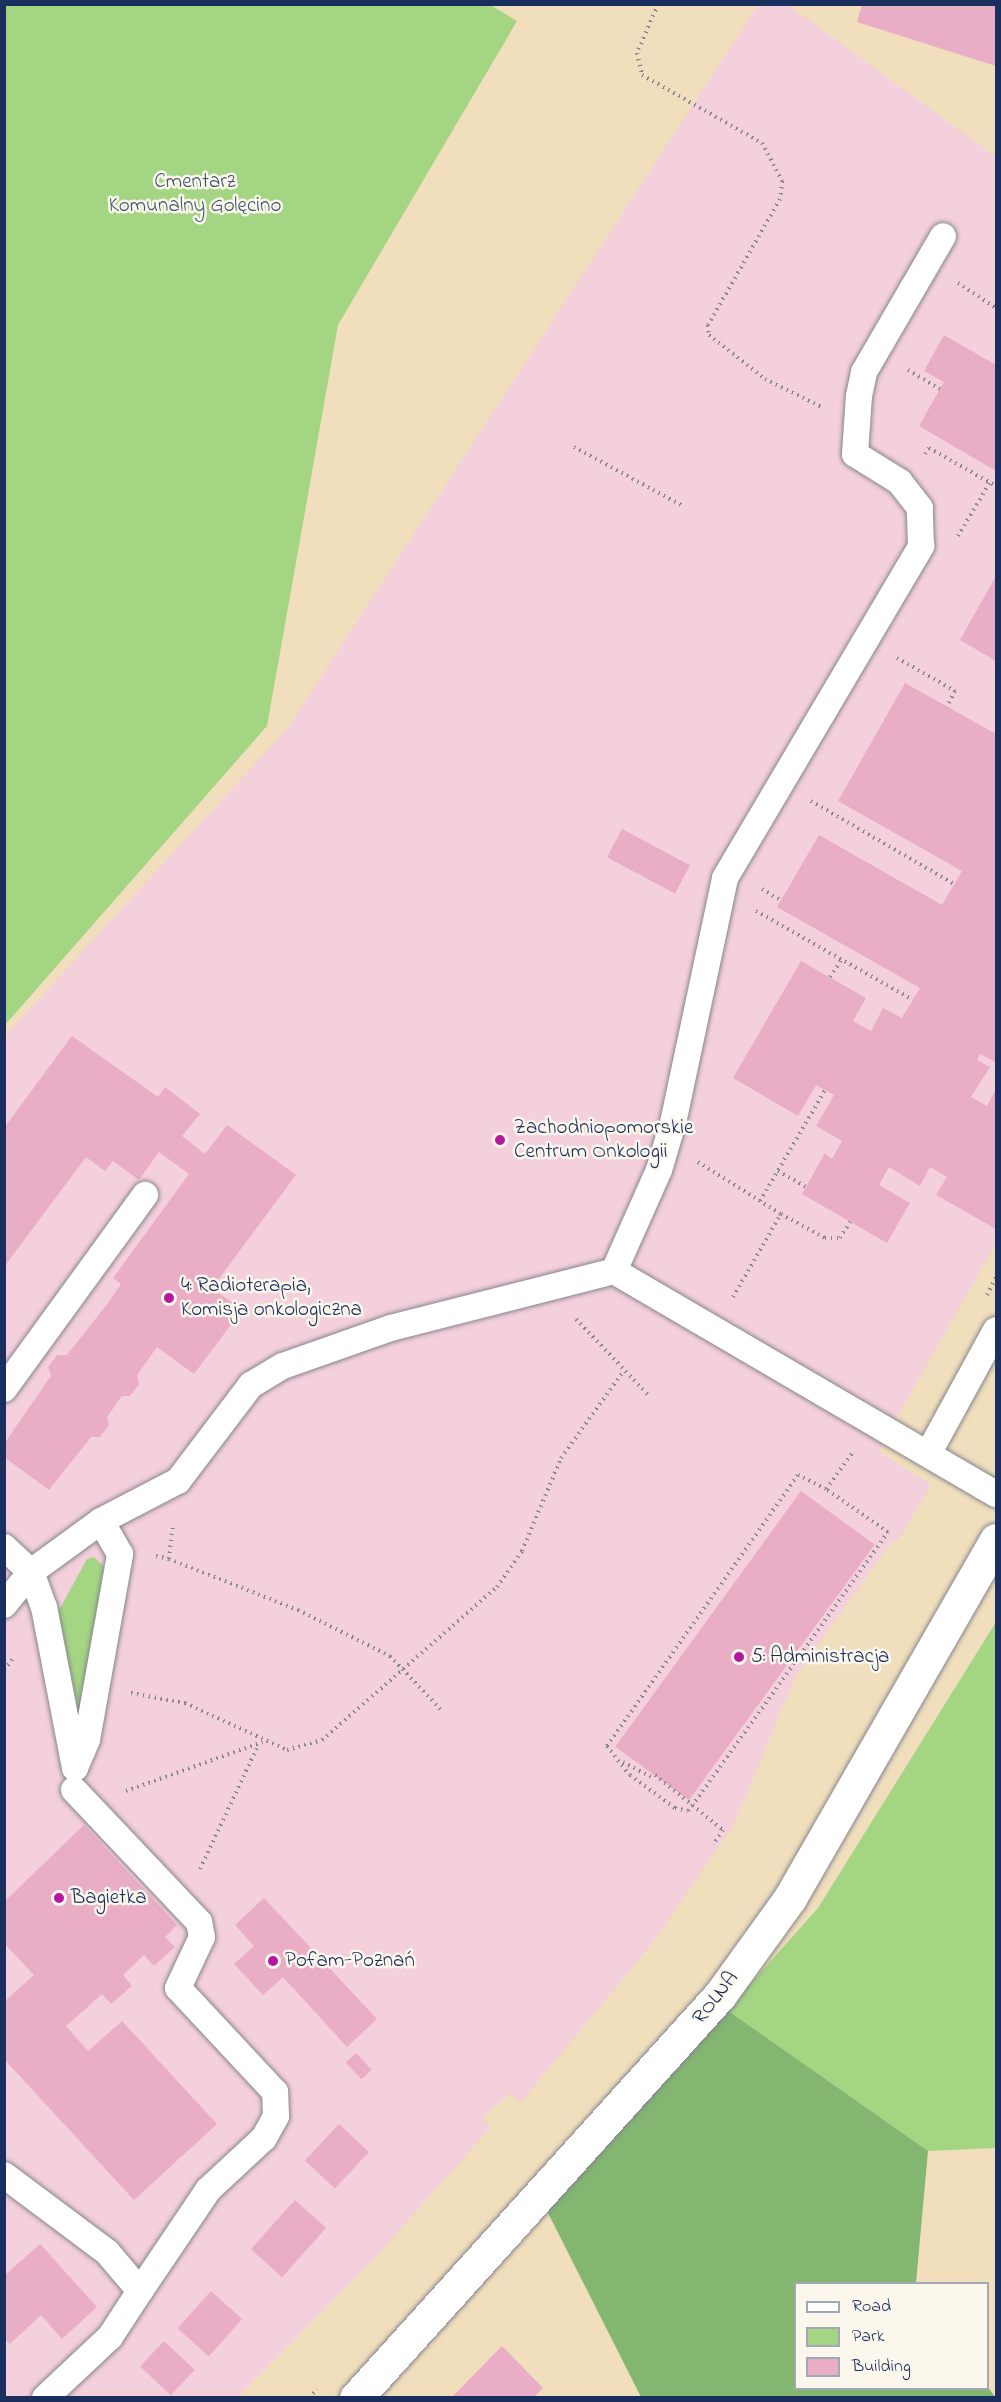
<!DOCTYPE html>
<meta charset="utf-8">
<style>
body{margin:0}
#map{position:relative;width:1001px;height:2402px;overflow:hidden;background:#f0debd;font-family:"Indie Flower",sans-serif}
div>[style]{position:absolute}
.built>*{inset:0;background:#f4cfdc}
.green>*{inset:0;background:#a4d583}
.forest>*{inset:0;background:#83b671}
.building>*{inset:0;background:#e9adc6;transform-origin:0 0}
.path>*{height:4px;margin-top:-2px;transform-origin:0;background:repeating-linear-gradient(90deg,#86868e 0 1.5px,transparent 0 6px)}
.roads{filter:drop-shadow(0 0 2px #86868e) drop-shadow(0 0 2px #86868e)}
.service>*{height:26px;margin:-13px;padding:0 13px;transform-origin:13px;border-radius:13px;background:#fff}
.minor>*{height:33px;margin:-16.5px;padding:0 16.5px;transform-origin:16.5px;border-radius:16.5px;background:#fff}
.dots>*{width:16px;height:16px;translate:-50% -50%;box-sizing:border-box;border:3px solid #fbf7ec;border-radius:50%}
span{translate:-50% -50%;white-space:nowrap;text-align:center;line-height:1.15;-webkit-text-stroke:5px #fbf7ec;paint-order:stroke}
.park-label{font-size:21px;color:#3d5867}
.poi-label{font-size:21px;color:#1b2f5e}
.left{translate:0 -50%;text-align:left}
.street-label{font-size:21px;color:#1b2f5e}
.frame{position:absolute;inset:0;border:6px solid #1b2f5e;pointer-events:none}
.legend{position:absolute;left:794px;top:2282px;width:195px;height:108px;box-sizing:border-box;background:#fbf7ec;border:2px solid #a1a7b3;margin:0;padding:8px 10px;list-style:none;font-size:18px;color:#1b2f5e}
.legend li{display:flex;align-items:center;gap:12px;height:30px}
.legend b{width:30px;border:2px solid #a1a7b3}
</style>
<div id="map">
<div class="built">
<div style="clip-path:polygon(758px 5px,788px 5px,996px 157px,996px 1243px,878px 1451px,931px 1485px,897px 1542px,892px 1541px,795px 1677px,736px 1820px,655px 1940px,521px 2102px,510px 2094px,482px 2117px,490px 2128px,371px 2262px,238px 2397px,5px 2397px,4px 1037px,287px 729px)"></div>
</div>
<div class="green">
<div style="clip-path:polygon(5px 4px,489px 4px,517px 21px,338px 325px,267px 726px,5px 1025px)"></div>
<div style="clip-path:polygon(94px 1557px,105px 1568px,79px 1712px,58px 1612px,87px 1559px)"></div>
<div style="clip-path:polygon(996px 1622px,996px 2148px,928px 2151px,727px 2010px,818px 1908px)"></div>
</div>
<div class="forest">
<div style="clip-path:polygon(727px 2010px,928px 2151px,916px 2283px,796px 2284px,796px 2388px,988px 2387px,995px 2397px,641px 2397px,546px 2209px)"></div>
</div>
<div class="building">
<div style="clip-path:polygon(862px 4px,996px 4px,996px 66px,857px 22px)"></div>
<div style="clip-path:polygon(944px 335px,996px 365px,996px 471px,919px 426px,944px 382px,924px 371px)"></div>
<div style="clip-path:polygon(996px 576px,996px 661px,960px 640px)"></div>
<div style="clip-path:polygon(905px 683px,996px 734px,996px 1062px,980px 1054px,977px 1060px,990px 1067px,971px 1097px,987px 1106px,996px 1089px,996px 1229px,936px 1195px,947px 1177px,930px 1167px,920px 1186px,889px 1167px,879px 1185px,910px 1203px,887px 1243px,802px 1194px,825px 1153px,832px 1159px,842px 1141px,816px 1126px,834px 1095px,816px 1085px,798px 1116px,733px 1078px,801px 961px,866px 998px,853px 1021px,871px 1031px,883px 1008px,902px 1018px,920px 988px,777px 907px,819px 835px,942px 905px,962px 871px,838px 801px)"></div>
<div style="left:622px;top:829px;width:77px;height:32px;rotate:28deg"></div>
<div style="clip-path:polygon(72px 1036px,158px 1097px,165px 1087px,200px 1114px,182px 1136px,205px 1154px,227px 1125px,296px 1175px,212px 1288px,242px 1310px,194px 1374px,157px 1347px,137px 1375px,139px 1384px,130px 1396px,122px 1396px,107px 1417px,109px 1425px,100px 1437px,91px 1437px,49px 1490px,4px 1457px,4px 1444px,51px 1376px,48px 1367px,57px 1355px,67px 1355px,108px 1303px,121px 1284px,113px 1278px,189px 1174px,159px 1152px,139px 1180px,113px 1161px,105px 1171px,86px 1157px,4px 1267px,4px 1128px)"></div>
<div style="left:801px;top:1491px;width:91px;height:316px;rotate:36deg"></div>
<div style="clip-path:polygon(84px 1825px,177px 1925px,165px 1937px,175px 1947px,154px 1966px,144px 1955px,123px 1975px,132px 1986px,111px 2004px,102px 1994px,66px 2026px,88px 2051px,122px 2021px,217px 2124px,134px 2200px,4px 2059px,4px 2002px,34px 1975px,5px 1944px,5px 1901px)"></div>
<div style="clip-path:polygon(264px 1898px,377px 2019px,347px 2047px,283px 1977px,263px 1995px,234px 1964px,254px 1946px,235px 1925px)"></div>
<div style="left:356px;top:2053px;width:23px;height:14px;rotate:47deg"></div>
<div style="left:339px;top:2124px;width:41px;height:50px;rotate:43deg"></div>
<div style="left:295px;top:2200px;width:42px;height:66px;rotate:42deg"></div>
<div style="clip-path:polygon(40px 2244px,97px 2307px,62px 2339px,41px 2315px,10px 2344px,4px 2338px,4px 2276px)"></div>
<div style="left:211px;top:2291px;width:42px;height:50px;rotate:42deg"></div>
<div style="left:164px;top:2341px;width:42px;height:35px;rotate:43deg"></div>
<div style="clip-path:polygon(502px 2346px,543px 2388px,534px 2397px,452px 2397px)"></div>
</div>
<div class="path">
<div style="left:658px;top:4px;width:53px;rotate:113.2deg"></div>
<div style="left:637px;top:53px;width:23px;rotate:77deg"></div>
<div style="left:642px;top:75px;width:138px;rotate:29.5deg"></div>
<div style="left:762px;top:143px;width:43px;rotate:62.2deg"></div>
<div style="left:782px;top:181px;width:18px;rotate:96deg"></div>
<div style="left:780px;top:199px;width:145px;rotate:119.7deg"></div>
<div style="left:708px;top:325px;width:10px;rotate:84deg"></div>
<div style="left:709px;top:335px;width:71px;rotate:38.2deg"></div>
<div style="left:765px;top:379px;width:64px;rotate:26.2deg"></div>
<div style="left:958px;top:283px;width:45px;rotate:33.3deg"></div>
<div style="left:908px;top:370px;width:37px;rotate:31deg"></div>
<div style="left:574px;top:447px;width:126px;rotate:28.4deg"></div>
<div style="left:925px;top:454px;width:7px;rotate:-56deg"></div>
<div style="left:929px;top:448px;width:77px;rotate:29.6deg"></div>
<div style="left:958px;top:536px;width:63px;rotate:-59.3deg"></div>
<div style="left:897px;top:658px;width:67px;rotate:29.6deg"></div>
<div style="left:955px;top:691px;width:18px;rotate:117deg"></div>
<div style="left:811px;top:801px;width:165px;rotate:30.1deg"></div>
<div style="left:762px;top:889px;width:23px;rotate:31deg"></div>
<div style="left:756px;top:911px;width:180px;rotate:29.5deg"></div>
<div style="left:830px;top:977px;width:20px;rotate:-57deg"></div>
<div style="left:698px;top:1162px;width:98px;rotate:32.1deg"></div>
<div style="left:778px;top:1171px;width:32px;rotate:30deg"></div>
<div style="left:760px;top:1201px;width:129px;rotate:-59.6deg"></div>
<div style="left:987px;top:1295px;width:20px;rotate:-63deg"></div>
<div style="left:733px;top:1297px;width:96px;rotate:-60deg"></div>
<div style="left:781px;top:1214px;width:50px;rotate:28.6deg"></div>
<div style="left:825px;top:1238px;width:15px"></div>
<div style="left:840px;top:1238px;width:19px;rotate:-58deg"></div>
<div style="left:576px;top:1319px;width:105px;rotate:46.5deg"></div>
<div style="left:826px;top:1489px;width:31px;rotate:-153deg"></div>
<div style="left:798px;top:1475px;width:332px;rotate:125.2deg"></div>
<div style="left:607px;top:1746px;width:37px;rotate:52deg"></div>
<div style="left:630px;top:1775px;width:56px;rotate:36.3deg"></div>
<div style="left:675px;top:1808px;width:13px;rotate:13deg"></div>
<div style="left:688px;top:1811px;width:6px;rotate:-51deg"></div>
<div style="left:692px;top:1806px;width:337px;rotate:-54.4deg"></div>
<div style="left:888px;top:1532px;width:75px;rotate:-145.3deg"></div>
<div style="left:826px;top:1489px;width:46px;rotate:-53.9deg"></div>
<div style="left:156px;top:1556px;width:13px;rotate:13deg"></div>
<div style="left:169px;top:1559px;width:33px;rotate:-83deg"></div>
<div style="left:169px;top:1559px;width:139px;rotate:21.6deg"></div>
<div style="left:298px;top:1610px;width:103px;rotate:26.6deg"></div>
<div style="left:390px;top:1656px;width:77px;rotate:46.6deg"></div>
<div style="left:4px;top:1670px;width:18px;rotate:-52deg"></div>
<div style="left:131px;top:1693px;width:55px;rotate:10.5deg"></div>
<div style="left:185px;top:1703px;width:112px;rotate:24.7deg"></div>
<div style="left:287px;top:1750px;width:36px;rotate:-16deg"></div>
<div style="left:322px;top:1740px;width:232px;rotate:-41.2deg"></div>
<div style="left:497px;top:1587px;width:44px;rotate:-55.2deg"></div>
<div style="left:522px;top:1551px;width:101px;rotate:-67.2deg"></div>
<div style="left:561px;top:1458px;width:105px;rotate:-54.3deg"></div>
<div style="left:623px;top:1762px;width:34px;rotate:28deg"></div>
<div style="left:655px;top:1775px;width:87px;rotate:39deg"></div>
<div style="left:723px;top:1830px;width:18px;rotate:124deg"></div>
<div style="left:126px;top:1791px;width:145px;rotate:-19.7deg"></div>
<div style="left:200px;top:1869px;width:134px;rotate:-64.8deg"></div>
<div style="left:309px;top:2398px;width:12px;rotate:-48deg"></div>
</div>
<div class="roads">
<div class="service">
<div style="left:614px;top:1271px;width:111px;rotate:-66deg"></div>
<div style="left:659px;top:1170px;width:49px;rotate:-73.4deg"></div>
<div style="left:673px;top:1123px;width:250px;rotate:-78deg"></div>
<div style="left:725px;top:878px;width:386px;rotate:-59.4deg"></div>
<div style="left:921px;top:546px;width:38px;rotate:-92deg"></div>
<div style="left:920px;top:508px;width:33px;rotate:-128deg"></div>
<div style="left:900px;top:482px;width:53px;rotate:-148.1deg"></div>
<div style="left:855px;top:454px;width:58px;rotate:-86.1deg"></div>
<div style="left:859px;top:396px;width:25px;rotate:-78deg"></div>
<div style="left:864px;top:372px;width:157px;rotate:-59.8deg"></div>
<div style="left:4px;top:1389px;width:240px;rotate:-54deg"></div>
<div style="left:928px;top:1454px;width:141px;rotate:-61.3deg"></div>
<div style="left:4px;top:1547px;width:37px;rotate:43deg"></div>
<div style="left:31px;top:1572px;width:37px;rotate:70deg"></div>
<div style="left:44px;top:1607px;width:164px;rotate:79.1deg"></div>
<div style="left:75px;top:1768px;width:30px;rotate:-67deg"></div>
<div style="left:87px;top:1740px;width:189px;rotate:-79.9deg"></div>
<div style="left:120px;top:1554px;width:38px;rotate:-120deg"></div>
<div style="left:4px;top:1605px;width:43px;rotate:-50.7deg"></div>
<div style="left:31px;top:1572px;width:87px;rotate:-36.1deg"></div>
<div style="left:101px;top:1521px;width:87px;rotate:-27.5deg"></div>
<div style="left:178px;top:1481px;width:121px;rotate:-52.8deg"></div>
<div style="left:251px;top:1385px;width:37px;rotate:-31deg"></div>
<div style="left:283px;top:1366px;width:114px;rotate:-19.4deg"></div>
<div style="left:391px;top:1328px;width:230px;rotate:-14.3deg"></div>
<div style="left:614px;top:1271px;width:442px;rotate:30.3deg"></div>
<div style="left:4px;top:2175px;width:129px;rotate:36.8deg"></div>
<div style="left:107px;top:2252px;width:51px;rotate:49.8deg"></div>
<div style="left:140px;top:2291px;width:122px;rotate:-56deg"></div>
<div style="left:208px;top:2190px;width:76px;rotate:-42.9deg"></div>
<div style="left:264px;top:2138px;width:25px;rotate:-61deg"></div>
<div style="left:276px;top:2116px;width:24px;rotate:-92deg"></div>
<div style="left:275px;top:2092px;width:142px;rotate:-133deg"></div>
<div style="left:178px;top:1988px;width:56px;rotate:-64.8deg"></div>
<div style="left:202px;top:1937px;width:15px;rotate:-101deg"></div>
<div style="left:199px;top:1922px;width:182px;rotate:-133.4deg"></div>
<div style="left:45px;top:2398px;width:89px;rotate:-43.2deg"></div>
<div style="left:110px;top:2337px;width:55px;rotate:-56.9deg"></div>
</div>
<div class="minor">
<div style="left:356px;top:2398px;width:543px;rotate:-47.91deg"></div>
<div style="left:720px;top:1995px;width:120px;rotate:-54.2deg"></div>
<div style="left:790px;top:1898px;width:413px;rotate:-60.1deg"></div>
</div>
</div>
<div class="dots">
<div style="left:500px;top:1140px;background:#b5179e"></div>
<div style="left:169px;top:1298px;background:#b5179e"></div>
<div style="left:739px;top:1657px;background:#b5179e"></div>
<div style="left:59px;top:1898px;background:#b5179e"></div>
<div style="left:273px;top:1961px;background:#b5179e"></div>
</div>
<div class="park-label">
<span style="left:195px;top:194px">Cmentarz<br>Komunalny Golęcino</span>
</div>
<div class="poi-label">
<span class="left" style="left:514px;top:1140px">Zachodniopomorskie<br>Centrum Onkologii</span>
<span class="left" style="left:181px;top:1298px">4: Radioterapia,<br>Komisja onkologiczna</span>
<span class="left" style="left:751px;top:1657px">5: Administracja</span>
<span class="left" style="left:71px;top:1898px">Bagietka</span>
<span class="left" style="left:285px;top:1961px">Pofam-Poznań</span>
</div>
<div class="street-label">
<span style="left:716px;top:1998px;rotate:-52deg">ROLNA</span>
</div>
<div class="frame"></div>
<ul class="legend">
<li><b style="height:8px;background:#fff"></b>Road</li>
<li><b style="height:16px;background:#a4d583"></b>Park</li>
<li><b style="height:16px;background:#e9adc6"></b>Building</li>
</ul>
</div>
